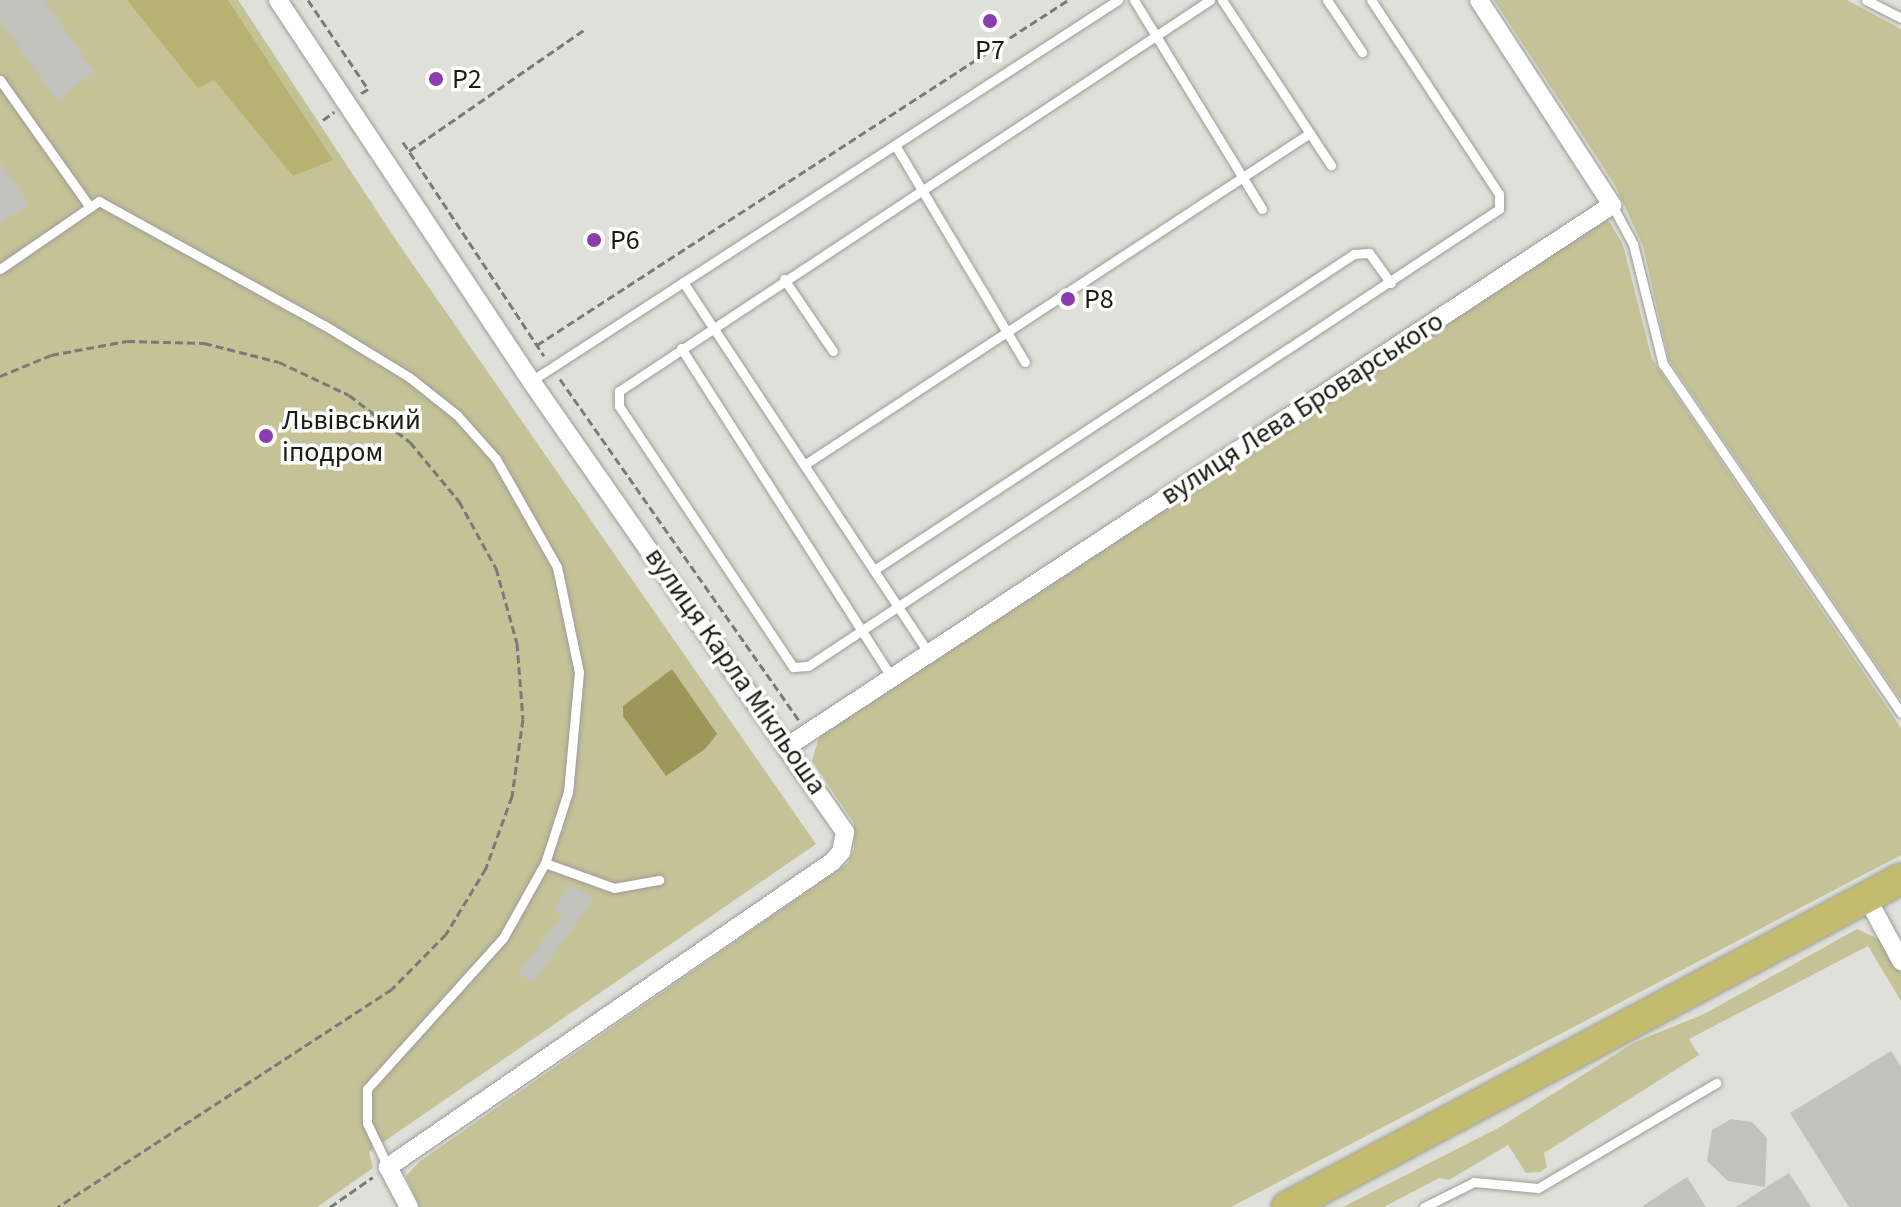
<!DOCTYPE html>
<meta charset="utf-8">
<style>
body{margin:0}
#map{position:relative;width:1901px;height:1207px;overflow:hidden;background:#e0e0db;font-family:"Source Sans 3",sans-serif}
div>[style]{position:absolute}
.green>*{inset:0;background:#c5c297}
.forest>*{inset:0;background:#b8b272}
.water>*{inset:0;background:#9c9758}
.building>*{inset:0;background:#c2c2bc}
.path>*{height:3px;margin-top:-1.5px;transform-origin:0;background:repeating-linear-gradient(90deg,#7a7a76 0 8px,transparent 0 12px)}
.roads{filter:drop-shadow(0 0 2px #9d9c97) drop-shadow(0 0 2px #9d9c97)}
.service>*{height:9px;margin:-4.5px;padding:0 4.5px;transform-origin:4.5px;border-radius:4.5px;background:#fff}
.minor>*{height:18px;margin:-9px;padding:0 9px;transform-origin:9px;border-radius:9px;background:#fff}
.trunk>*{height:30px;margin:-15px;padding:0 15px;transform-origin:15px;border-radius:15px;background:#c3bc6e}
.dots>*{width:22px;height:22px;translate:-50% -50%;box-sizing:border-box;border:4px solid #fffffe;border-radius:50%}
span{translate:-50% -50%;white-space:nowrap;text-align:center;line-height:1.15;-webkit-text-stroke:7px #fffffe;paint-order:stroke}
.poi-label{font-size:28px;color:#1a1a18}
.left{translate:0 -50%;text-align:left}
.street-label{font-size:28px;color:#1a1a18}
</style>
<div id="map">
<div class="green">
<div style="clip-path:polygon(0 0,238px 0,398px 243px,816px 844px,369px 1152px,373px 1168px,317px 1207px,0 1207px)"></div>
<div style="clip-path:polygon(1494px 0,1847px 0,1901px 29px,1901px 700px,1669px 360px,1643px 246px,1615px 185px)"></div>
<div style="clip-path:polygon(1608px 219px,1623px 245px,1652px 359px,1901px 728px,1901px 855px,1231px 1207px,419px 1207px,406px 1176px,419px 1162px,848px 863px,854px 850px,854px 823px,812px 761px,819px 737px)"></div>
<div style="clip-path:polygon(1857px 929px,1883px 941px,1901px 974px,1901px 1001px,1868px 946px,1689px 1039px,1699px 1055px,1544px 1153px,1547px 1167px,1540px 1172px,1526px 1173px,1508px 1145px,1449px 1180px,1439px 1178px,1384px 1207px,1343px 1207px,1500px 1127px,1635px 1042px,1704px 1014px)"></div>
</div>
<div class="forest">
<div style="clip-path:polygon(127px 0,228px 0,333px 160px,293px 176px,214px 80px,198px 88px)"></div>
</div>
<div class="water">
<div style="clip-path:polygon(672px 669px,717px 734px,705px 749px,666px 776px,623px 716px,623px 706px)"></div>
</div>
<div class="building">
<div style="clip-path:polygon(0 0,44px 0,94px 71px,58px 101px,0 21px)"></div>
<div style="clip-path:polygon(0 162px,29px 204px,0 224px)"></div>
<div style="clip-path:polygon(570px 884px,594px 899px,533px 983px,518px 972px,562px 916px,553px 911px)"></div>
<div style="clip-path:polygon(1891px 1051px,1901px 1067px,1901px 1207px,1849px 1207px,1790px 1113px)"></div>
<div style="clip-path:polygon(1731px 1119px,1752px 1122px,1767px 1138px,1765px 1187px,1728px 1181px,1707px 1161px,1712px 1130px)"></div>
<div style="clip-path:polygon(1789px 1173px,1811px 1207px,1736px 1207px,1771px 1184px)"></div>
<div style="clip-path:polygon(1687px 1177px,1706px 1207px,1641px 1207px)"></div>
</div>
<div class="path">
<div style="left:308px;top:0;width:107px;rotate:56deg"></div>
<div style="left:368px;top:89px;width:9px;rotate:148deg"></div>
<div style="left:323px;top:120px;width:14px;rotate:-36deg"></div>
<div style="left:403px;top:142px;width:256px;rotate:56.6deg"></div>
<div style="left:409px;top:151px;width:214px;rotate:-34.7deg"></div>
<div style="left:537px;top:345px;width:633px;rotate:-33.01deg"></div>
<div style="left:0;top:376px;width:55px;rotate:-22.4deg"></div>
<div style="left:51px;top:355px;width:77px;rotate:-10.4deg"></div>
<div style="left:127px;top:341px;width:77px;rotate:1.5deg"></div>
<div style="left:204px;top:343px;width:77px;rotate:14.2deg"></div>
<div style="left:279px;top:362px;width:77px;rotate:25.2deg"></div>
<div style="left:349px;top:395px;width:77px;rotate:37.6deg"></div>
<div style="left:410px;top:442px;width:77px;rotate:50.3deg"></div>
<div style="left:459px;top:501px;width:77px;rotate:61.1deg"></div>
<div style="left:496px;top:568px;width:78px;rotate:74.4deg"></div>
<div style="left:517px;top:643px;width:76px;rotate:85.5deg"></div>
<div style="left:523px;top:719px;width:78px;rotate:98.1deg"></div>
<div style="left:512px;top:796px;width:77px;rotate:109.9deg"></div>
<div style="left:486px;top:868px;width:77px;rotate:121.2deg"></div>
<div style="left:446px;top:934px;width:77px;rotate:134.5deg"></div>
<div style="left:392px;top:989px;width:399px;rotate:146.9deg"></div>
<div style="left:560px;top:379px;width:416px;rotate:55deg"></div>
<div style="left:330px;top:1207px;width:52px;rotate:-34.9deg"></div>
</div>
<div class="roads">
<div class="service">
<div style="left:1134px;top:0;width:245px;rotate:58.5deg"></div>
<div style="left:1210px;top:0;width:709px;rotate:146.51deg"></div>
<div style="left:619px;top:391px;width:15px;rotate:90deg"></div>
<div style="left:619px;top:406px;width:314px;rotate:56.3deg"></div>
<div style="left:793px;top:667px;width:15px;rotate:-4deg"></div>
<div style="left:808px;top:666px;width:828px;rotate:-33.48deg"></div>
<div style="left:1499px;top:209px;width:15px;rotate:-90deg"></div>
<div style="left:1499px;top:194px;width:232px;rotate:-123.4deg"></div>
<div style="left:1222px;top:0;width:198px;rotate:56.6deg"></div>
<div style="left:1327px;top:0;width:63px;rotate:56.1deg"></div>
<div style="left:1866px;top:0;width:39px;rotate:27deg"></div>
<div style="left:0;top:80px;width:156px;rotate:54.7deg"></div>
<div style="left:895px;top:145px;width:253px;rotate:59.1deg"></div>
<div style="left:1612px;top:205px;width:44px;rotate:61.7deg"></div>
<div style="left:1633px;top:244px;width:124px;rotate:76deg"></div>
<div style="left:1663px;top:364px;width:422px;rotate:55.7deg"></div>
<div style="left:0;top:269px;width:120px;rotate:-34.5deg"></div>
<div style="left:99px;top:201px;width:257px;rotate:28.9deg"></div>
<div style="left:324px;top:325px;width:100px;rotate:31.5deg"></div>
<div style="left:409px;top:377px;width:61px;rotate:38.4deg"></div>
<div style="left:457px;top:415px;width:59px;rotate:48.4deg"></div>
<div style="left:496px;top:459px;width:124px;rotate:60.5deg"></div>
<div style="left:557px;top:567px;width:107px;rotate:78.2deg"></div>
<div style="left:579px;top:672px;width:121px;rotate:95.2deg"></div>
<div style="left:568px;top:792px;width:75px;rotate:107.9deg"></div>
<div style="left:545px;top:863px;width:86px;rotate:119.2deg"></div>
<div style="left:503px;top:938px;width:203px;rotate:132deg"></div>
<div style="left:367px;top:1089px;width:34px;rotate:90deg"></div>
<div style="left:367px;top:1123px;width:49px;rotate:64.5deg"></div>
<div style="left:784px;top:279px;width:87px;rotate:55.8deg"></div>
<div style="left:683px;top:282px;width:445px;rotate:56.5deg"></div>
<div style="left:681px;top:348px;width:392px;rotate:57.4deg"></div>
<div style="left:531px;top:381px;width:700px;rotate:-32.99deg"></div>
<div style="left:804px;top:465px;width:605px;rotate:-33.27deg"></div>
<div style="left:874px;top:570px;width:575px;rotate:-33.36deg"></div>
<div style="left:1354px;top:254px;width:15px;rotate:-4deg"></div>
<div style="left:1369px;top:253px;width:37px;rotate:54deg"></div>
<div style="left:545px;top:863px;width:73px;rotate:19.9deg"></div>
<div style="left:614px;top:888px;width:46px;rotate:-10.1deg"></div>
<div style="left:1424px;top:1207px;width:56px;rotate:-26.6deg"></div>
<div style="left:1474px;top:1182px;width:64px;rotate:5.4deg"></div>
<div style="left:1538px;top:1188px;width:207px;rotate:-30.5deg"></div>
</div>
<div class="minor">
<div style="left:278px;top:0;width:457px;rotate:56.4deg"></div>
<div style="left:531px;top:381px;width:550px;rotate:55.15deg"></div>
<div style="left:845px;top:832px;width:20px;rotate:101deg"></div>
<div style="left:841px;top:852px;width:13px;rotate:132deg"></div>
<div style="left:832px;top:862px;width:539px;rotate:145.51deg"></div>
<div style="left:388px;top:1167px;width:45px;rotate:62.3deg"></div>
<div style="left:788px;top:746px;width:986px;rotate:-33.29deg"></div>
<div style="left:1612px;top:205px;width:244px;rotate:-123deg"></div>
<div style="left:1867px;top:898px;width:72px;rotate:61.6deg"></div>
</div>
<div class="trunk">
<div style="left:1287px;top:1207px;width:696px;rotate:-28.11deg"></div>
</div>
</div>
<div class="dots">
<div style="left:990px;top:21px;background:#8b3dad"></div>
<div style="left:436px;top:79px;background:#8b3dad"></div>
<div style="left:594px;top:240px;background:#8b3dad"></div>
<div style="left:1068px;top:299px;background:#8b3dad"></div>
<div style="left:266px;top:436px;background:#8b3dad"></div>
</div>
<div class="poi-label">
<span style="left:990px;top:50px">P7</span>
<span class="left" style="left:452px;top:79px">P2</span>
<span class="left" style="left:610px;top:240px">P6</span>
<span class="left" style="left:1084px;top:299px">P8</span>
<span class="left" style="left:282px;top:436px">Львівський<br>іподром</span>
</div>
<div class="street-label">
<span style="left:1302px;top:408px;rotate:-33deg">вулиця Лева Броварського</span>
<span style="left:736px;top:671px;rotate:55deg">вулиця Карла Мікльоша</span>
</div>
</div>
